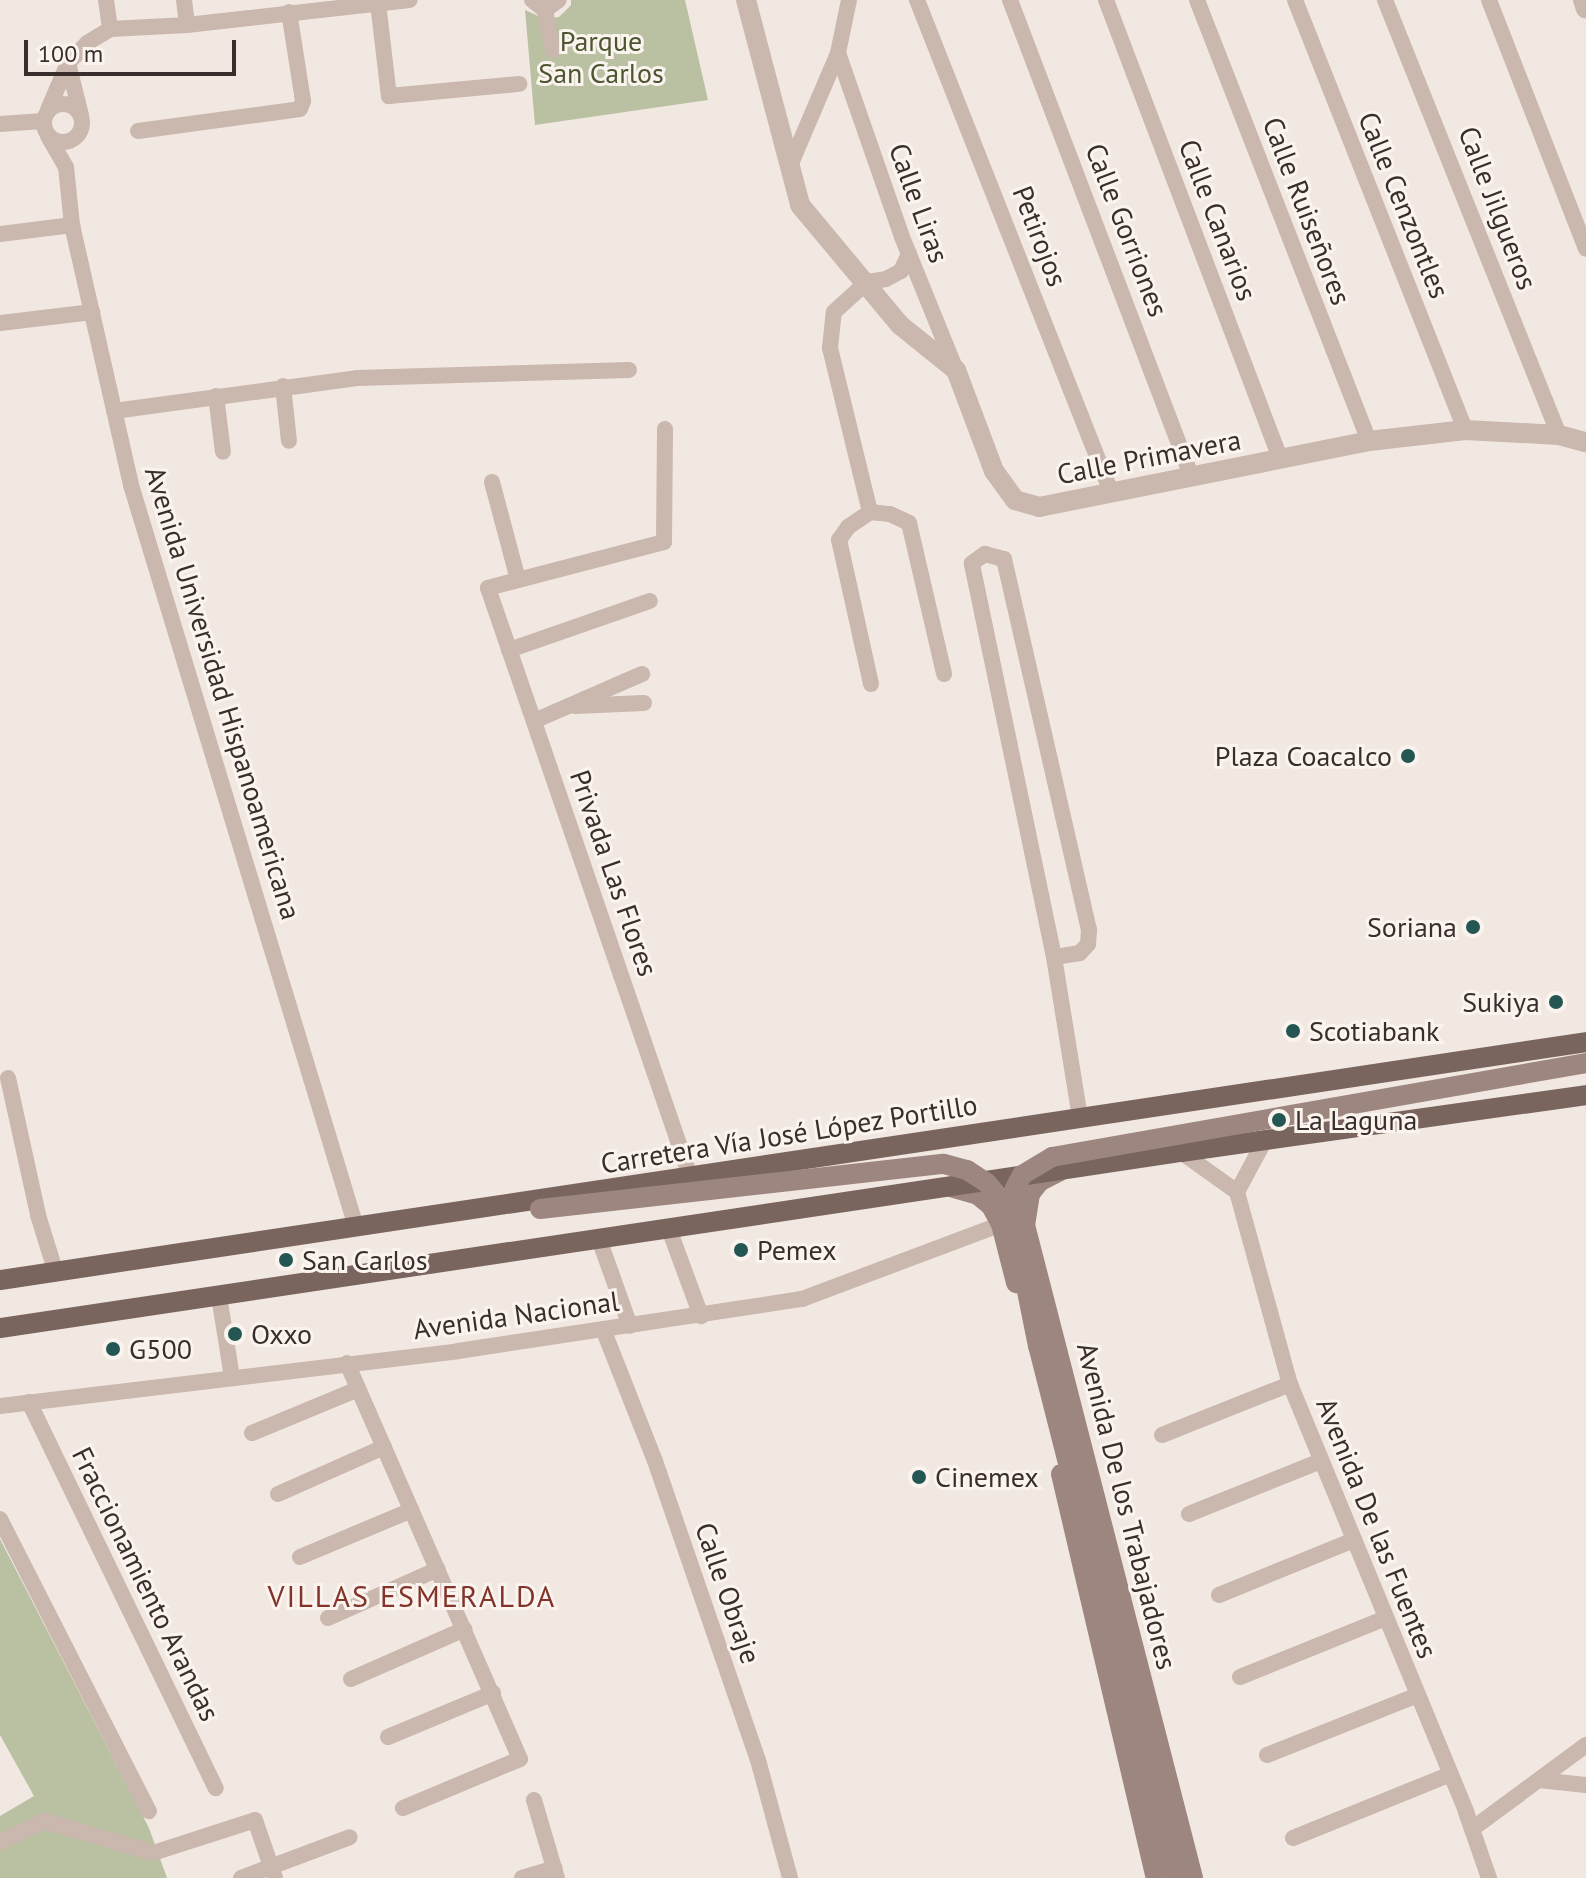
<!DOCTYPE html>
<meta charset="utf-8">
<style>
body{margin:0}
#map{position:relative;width:1586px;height:1878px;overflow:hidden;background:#f2e8e2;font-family:"PT Sans",sans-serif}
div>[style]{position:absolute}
.green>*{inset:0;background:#bac0a2}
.minor>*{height:16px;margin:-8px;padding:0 8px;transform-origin:8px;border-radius:8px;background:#cab7ae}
.minor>.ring{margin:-8px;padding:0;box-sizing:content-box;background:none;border:16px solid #cab7ae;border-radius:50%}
.tertiary>*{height:20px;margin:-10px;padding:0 10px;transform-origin:10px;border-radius:10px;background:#cab7ae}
.secondary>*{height:20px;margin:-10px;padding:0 10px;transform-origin:10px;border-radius:10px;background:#9d867f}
.primary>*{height:20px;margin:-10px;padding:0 10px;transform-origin:10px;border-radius:10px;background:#79645e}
.secondary-bridge>*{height:20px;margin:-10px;padding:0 10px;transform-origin:10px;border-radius:10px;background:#9d867f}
.dots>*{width:22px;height:22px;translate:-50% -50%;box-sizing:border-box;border:4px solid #faf3ee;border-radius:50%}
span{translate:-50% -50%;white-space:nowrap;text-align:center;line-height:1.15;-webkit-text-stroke:6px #faf3ee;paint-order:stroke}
.park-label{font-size:28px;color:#4d5531}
.street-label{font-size:28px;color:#392e2c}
.poi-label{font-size:28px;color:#392e2c}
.right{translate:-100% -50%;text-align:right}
.left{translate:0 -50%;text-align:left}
.neighbourhood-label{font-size:30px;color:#82342b;letter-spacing:2px}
.scale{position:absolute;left:24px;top:40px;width:212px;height:36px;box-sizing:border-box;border:4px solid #392e2c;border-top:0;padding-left:10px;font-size:24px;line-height:28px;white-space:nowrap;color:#392e2c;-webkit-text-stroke:6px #faf3ee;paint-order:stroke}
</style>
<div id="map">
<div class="green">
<div style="clip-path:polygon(571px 0,685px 0,708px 100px,535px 125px,525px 10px,545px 19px,559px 17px,571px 5px)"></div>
<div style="clip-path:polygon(0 1539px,149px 1828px,167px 1878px,0 1878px,0 1816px,34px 1796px,0 1735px)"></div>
</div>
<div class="minor">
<div style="left:106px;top:0;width:29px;rotate:82deg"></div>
<div style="left:184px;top:0;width:25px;rotate:83deg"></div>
<div style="left:532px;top:0;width:16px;rotate:38deg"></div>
<div style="left:545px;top:10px;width:17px;rotate:-36deg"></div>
<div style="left:917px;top:0;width:529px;rotate:68.48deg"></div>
<div style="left:1010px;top:0;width:511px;rotate:69.16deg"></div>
<div style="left:1106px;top:0;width:492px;rotate:69.2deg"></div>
<div style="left:1197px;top:0;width:473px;rotate:68.7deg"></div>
<div style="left:1295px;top:0;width:462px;rotate:68.4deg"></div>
<div style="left:1385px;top:0;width:469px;rotate:68.2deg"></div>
<div style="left:1489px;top:0;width:267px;rotate:68.7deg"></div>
<div style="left:378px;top:3px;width:94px;rotate:83.3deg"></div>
<div style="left:389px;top:96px;width:131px;rotate:-5.3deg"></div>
<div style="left:545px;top:10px;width:41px;rotate:78.7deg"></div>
<div style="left:838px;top:53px;width:195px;rotate:70.8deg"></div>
<div style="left:902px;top:237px;width:144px;rotate:67.9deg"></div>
<div style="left:68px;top:63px;width:54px;rotate:76deg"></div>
<div class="ring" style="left:44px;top:104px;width:22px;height:22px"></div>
<div style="left:48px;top:110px;width:51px;rotate:-66.9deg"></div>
<div style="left:68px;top:63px;width:28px;rotate:-46deg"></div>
<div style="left:87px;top:43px;width:27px;rotate:-31deg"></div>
<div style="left:110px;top:29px;width:77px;rotate:-3deg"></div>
<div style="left:187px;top:25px;width:224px;rotate:-6.4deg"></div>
<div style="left:0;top:124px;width:43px;rotate:-4deg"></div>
<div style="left:138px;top:131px;width:163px;rotate:-7.7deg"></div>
<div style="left:300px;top:109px;width:9px;rotate:-69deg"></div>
<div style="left:303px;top:101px;width:90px;rotate:-98.9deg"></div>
<div style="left:48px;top:136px;width:36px;rotate:60deg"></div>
<div style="left:66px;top:167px;width:58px;rotate:84.1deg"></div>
<div style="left:72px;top:225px;width:267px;rotate:77.2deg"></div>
<div style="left:131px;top:485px;width:775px;rotate:73.13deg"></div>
<div style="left:789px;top:168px;width:125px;rotate:-66.9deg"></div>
<div style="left:838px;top:53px;width:54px;rotate:-78.3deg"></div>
<div style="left:0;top:234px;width:73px;rotate:-7.1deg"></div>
<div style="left:0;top:323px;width:93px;rotate:-6.8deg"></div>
<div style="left:283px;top:386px;width:55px;rotate:83.8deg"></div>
<div style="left:216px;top:396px;width:56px;rotate:82.9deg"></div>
<div style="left:114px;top:411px;width:245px;rotate:-7.7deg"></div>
<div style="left:357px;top:378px;width:272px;rotate:-1.7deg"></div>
<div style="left:665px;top:429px;width:113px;rotate:90.5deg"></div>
<div style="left:664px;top:542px;width:182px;rotate:165.4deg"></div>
<div style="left:488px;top:588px;width:622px;rotate:71.04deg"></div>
<div style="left:492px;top:482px;width:101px;rotate:75.1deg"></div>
<div style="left:870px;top:512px;width:169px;rotate:-103.7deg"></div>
<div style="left:830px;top:348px;width:36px;rotate:-84deg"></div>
<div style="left:834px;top:312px;width:45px;rotate:-42.3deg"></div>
<div style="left:867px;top:282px;width:19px;rotate:-9deg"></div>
<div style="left:886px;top:279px;width:17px;rotate:-28deg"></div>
<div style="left:901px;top:271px;width:19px;rotate:-65deg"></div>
<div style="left:509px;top:650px;width:149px;rotate:-19.2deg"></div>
<div style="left:871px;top:684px;width:148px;rotate:-102.5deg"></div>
<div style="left:839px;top:540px;width:16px;rotate:-55deg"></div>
<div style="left:848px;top:527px;width:27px;rotate:-34deg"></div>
<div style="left:870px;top:512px;width:20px;rotate:6deg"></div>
<div style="left:890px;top:514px;width:21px;rotate:25deg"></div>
<div style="left:909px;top:523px;width:155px;rotate:76.9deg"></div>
<div style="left:575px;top:706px;width:69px;rotate:-2.5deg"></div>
<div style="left:534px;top:721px;width:118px;rotate:-23.5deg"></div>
<div style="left:1054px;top:957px;width:402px;rotate:-101.8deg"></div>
<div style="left:972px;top:563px;width:16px;rotate:-35deg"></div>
<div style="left:985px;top:554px;width:20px;rotate:15deg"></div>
<div style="left:1004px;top:559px;width:381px;rotate:77.1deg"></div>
<div style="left:1089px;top:930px;width:14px;rotate:94deg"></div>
<div style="left:1088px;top:944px;width:12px;rotate:132deg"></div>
<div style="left:1080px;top:953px;width:26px;rotate:171deg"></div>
<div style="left:1054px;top:957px;width:162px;rotate:80.8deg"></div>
<div style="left:8px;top:1078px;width:140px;rotate:77.6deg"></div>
<div style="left:38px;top:1215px;width:61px;rotate:72.8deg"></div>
<div style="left:1181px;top:1152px;width:69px;rotate:35.5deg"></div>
<div style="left:1237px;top:1192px;width:199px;rotate:74.6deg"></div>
<div style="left:1290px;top:1384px;width:463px;rotate:67.6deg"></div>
<div style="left:1466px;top:1812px;width:70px;rotate:70.8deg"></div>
<div style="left:1237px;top:1192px;width:59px;rotate:-61.7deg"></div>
<div style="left:669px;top:1229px;width:93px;rotate:69.8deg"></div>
<div style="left:599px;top:1239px;width:92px;rotate:70.4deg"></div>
<div style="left:219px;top:1296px;width:82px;rotate:80.9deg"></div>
<div style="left:603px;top:1329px;width:142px;rotate:68.5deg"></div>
<div style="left:655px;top:1461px;width:316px;rotate:71deg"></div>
<div style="left:758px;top:1760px;width:122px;rotate:74.8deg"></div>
<div style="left:347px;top:1363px;width:432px;rotate:66.4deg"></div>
<div style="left:520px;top:1759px;width:127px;rotate:157.3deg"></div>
<div style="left:29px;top:1402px;width:429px;rotate:64.2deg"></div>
<div style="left:0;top:1406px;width:461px;rotate:-6.8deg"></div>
<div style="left:458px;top:1351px;width:348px;rotate:-8.6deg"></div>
<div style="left:802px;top:1299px;width:221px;rotate:-20.6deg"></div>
<div style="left:252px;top:1433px;width:115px;rotate:-22.5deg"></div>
<div style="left:1162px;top:1435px;width:138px;rotate:-21.7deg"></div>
<div style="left:278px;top:1494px;width:116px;rotate:-23.9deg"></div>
<div style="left:1189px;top:1514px;width:142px;rotate:-21.9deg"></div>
<div style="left:0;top:1519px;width:328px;rotate:63deg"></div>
<div style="left:300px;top:1557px;width:121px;rotate:-22.8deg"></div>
<div style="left:1219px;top:1595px;width:146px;rotate:-22.2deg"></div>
<div style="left:328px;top:1618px;width:120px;rotate:-24deg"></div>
<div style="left:1240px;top:1677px;width:157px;rotate:-22deg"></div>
<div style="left:351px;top:1679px;width:124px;rotate:-23.7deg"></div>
<div style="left:388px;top:1737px;width:114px;rotate:-22.7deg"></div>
<div style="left:1267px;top:1755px;width:162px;rotate:-21.7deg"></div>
<div style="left:1539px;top:1780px;width:47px;rotate:6.1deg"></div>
<div style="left:534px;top:1800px;width:81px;rotate:73.6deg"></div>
<div style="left:1472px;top:1829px;width:142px;rotate:-36.4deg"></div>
<div style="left:1293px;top:1838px;width:170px;rotate:-22.1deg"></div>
<div style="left:0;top:1842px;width:50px;rotate:-25deg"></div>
<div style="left:45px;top:1821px;width:113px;rotate:16.5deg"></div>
<div style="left:153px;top:1853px;width:107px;rotate:-17.9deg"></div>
<div style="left:255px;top:1820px;width:61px;rotate:71deg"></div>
<div style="left:241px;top:1878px;width:116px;rotate:-20.6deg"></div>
<div style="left:522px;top:1878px;width:34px;rotate:-17deg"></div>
</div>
<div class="tertiary">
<div style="left:746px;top:0;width:212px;rotate:75.2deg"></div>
<div style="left:800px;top:205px;width:156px;rotate:50.2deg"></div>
<div style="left:900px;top:325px;width:72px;rotate:38.8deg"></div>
<div style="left:956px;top:370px;width:108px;rotate:69.4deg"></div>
<div style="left:994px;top:471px;width:36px;rotate:54deg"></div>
<div style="left:1015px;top:500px;width:25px;rotate:16deg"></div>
<div style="left:1039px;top:507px;width:337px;rotate:-11.3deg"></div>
<div style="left:1369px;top:441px;width:97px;rotate:-6.5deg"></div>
<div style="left:1465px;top:430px;width:94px;rotate:3deg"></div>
<div style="left:1559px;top:435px;width:28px;rotate:15deg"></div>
<div style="left:1583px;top:0;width:9px;rotate:72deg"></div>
</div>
<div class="secondary">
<div style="left:1060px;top:1171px;width:22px;rotate:153deg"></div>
<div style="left:1040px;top:1181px;width:16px;rotate:128deg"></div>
<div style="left:1030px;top:1194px;width:31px;rotate:99deg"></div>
<div style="left:1025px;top:1225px;width:674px;rotate:75.57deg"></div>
<div style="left:950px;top:1187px;width:29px;rotate:16deg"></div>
<div style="left:978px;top:1195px;width:17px;rotate:40deg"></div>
<div style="left:991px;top:1206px;width:21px;rotate:61deg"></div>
<div style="left:1001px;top:1224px;width:61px;rotate:75.7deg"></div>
<div style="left:1061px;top:1474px;width:415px;rotate:76.8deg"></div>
<div style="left:1136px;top:1730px;width:153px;rotate:74.9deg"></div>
</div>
<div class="primary">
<div style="left:0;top:1280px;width:1604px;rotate:-8.53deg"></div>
<div style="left:0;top:1328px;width:1194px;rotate:-8.48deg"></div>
<div style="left:1181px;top:1152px;width:409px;rotate:-8deg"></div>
</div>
<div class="secondary-bridge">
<div style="left:540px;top:1209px;width:406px;rotate:-6.4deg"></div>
<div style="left:944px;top:1164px;width:24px;rotate:15deg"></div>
<div style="left:967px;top:1170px;width:24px;rotate:33deg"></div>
<div style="left:987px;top:1183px;width:23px;rotate:50deg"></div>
<div style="left:1002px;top:1201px;width:19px;rotate:69deg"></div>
<div style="left:1136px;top:1730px;width:396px;rotate:-104.3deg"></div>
<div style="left:1038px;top:1346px;width:132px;rotate:-101.4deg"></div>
<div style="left:1012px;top:1217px;width:29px;rotate:-84deg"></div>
<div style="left:1015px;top:1188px;width:15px;rotate:-62deg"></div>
<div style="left:1022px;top:1175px;width:35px;rotate:-31deg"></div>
<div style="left:1052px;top:1157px;width:542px;rotate:-9.98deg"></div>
</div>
<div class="dots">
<div style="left:1408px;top:756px;background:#245754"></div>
<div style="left:1473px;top:927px;background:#245754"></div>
<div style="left:1556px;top:1002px;background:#245754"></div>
<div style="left:1293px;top:1031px;background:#245754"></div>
<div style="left:1279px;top:1120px;background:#245754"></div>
<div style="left:741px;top:1250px;background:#245754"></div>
<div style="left:286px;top:1260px;background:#245754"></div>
<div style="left:235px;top:1334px;background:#245754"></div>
<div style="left:113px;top:1349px;background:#245754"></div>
<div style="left:919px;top:1477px;background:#245754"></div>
</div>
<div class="park-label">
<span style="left:601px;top:57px">Parque<br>San Carlos</span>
</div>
<div class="street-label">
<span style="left:919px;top:203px;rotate:70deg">Calle Liras</span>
<span style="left:1404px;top:205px;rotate:68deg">Calle Cenzontles</span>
<span style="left:1498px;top:208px;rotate:69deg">Calle Jilgueros</span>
<span style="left:1307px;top:211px;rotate:69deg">Calle Ruiseñores</span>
<span style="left:1218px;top:220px;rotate:69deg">Calle Canarios</span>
<span style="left:1127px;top:230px;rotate:69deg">Calle Gorriones</span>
<span style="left:1040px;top:236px;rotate:69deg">Petirojos</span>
<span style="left:1149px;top:457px;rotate:-11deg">Calle Primavera</span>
<span style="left:223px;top:693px;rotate:73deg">Avenida Universidad Hispanoamericana</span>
<span style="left:614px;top:873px;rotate:71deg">Privada Las Flores</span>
<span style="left:789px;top:1134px;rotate:-9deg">Carretera Vía José López Portillo</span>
<span style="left:516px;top:1315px;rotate:-8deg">Avenida Nacional</span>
<span style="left:1127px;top:1506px;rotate:76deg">Avenida De los Trabajadores</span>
<span style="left:1377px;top:1528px;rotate:68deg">Avenida De las Fuentes</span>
<span style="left:146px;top:1584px;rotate:64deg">Fraccionamiento Arandas</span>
<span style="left:728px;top:1593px;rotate:71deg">Calle Obraje</span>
</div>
<div class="poi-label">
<span class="right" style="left:1392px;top:756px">Plaza Coacalco</span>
<span class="right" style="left:1457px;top:927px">Soriana</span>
<span class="right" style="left:1540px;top:1002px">Sukiya</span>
<span class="left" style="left:1309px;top:1031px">Scotiabank</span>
<span class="left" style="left:1295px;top:1120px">La Laguna</span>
<span class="left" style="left:757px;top:1250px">Pemex</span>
<span class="left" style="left:302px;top:1260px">San Carlos</span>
<span class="left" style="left:251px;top:1334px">Oxxo</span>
<span class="left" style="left:129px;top:1349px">G500</span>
<span class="left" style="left:935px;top:1477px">Cinemex</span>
</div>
<div class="neighbourhood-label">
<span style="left:412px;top:1596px">VILLAS ESMERALDA</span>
</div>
<div class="scale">100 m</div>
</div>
